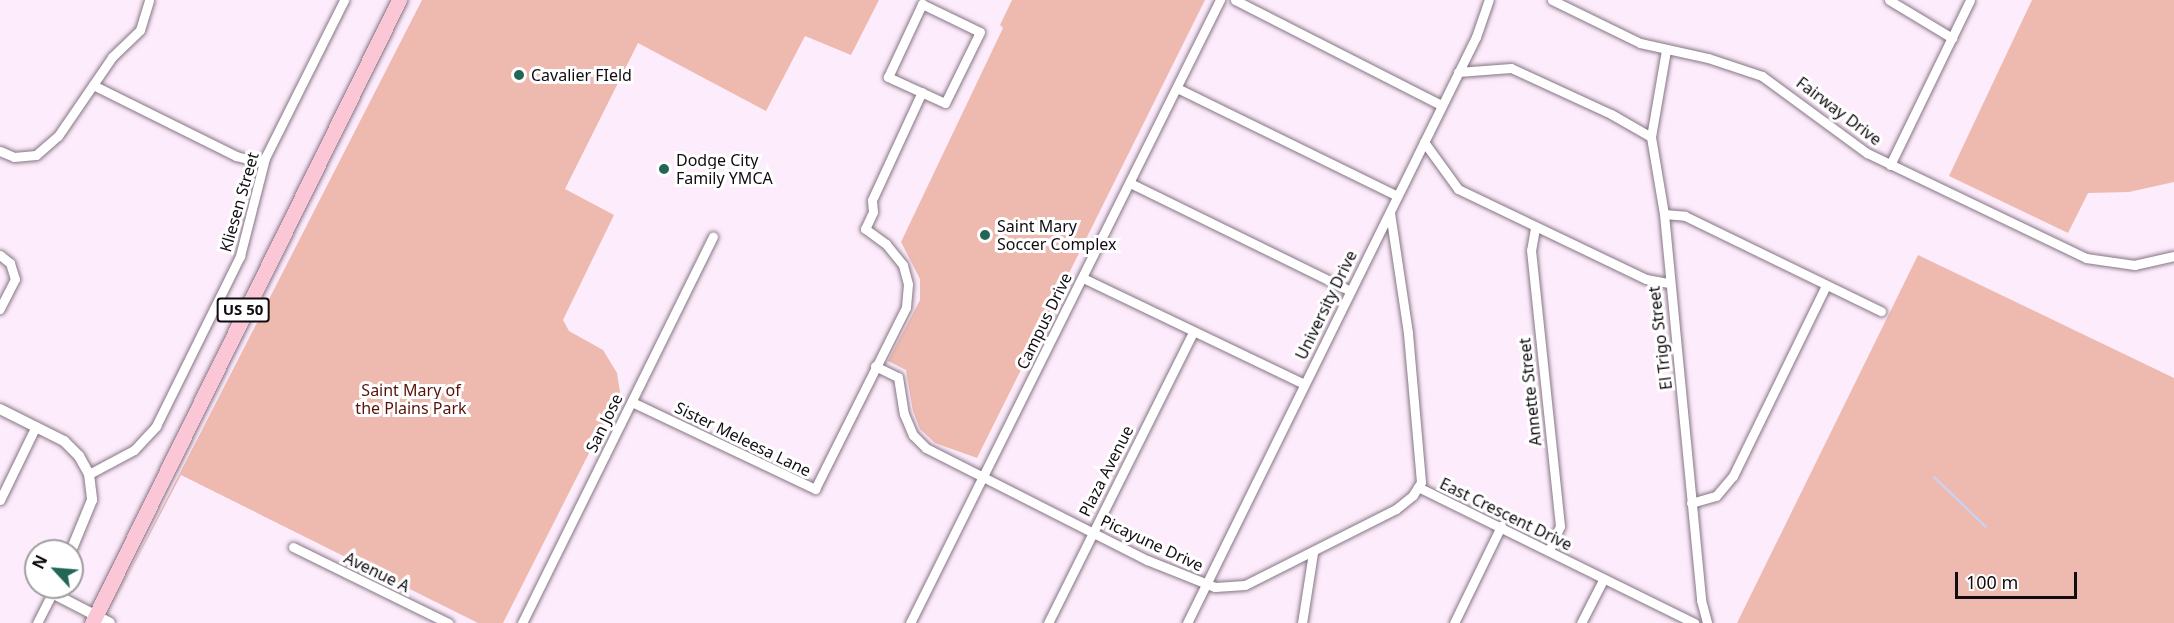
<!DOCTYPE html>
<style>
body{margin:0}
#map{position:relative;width:2174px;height:623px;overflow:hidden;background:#fdecfb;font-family:"Noto Sans",sans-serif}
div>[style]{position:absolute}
.green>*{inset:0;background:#eebab0}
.stream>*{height:2px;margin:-1px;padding:0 1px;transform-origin:1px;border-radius:1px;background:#c5d6fd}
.roads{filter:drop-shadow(0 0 2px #857684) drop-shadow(0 0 2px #857684)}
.minor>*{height:9px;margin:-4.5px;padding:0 4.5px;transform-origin:4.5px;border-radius:4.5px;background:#fff}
.tertiary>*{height:10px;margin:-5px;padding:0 5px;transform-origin:5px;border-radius:5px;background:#fff}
.trunk>*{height:15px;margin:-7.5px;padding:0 7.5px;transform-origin:7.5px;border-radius:7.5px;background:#fbc7d6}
.dots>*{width:16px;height:16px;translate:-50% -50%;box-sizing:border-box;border:3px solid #fff;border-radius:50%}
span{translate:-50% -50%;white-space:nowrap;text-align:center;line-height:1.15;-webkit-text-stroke:6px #fff;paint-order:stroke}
.shield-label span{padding:2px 4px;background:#fff;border:2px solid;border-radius:4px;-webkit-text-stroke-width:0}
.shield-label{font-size:15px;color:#110c11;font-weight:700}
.poi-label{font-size:16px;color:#110c11}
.left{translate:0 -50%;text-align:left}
.street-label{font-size:16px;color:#110c11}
.park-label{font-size:16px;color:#58130a}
.north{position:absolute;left:24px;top:539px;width:60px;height:60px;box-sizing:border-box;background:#fff;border:2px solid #a09ea0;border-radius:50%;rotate:296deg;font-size:16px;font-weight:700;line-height:24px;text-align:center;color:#110c11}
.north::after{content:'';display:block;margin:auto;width:21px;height:27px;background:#246656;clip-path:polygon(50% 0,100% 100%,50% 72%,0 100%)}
.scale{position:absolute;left:1955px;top:572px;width:122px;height:27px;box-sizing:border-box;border:3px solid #110c11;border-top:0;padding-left:8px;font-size:18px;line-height:21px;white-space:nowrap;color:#110c11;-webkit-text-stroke:4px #fff;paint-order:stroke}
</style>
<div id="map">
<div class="green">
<div style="clip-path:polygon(422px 0,879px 0,851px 55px,805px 36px,766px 111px,638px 43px,565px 189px,614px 215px,563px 320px,569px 331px,603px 350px,617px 373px,620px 392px,503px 623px,478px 623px,181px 475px,112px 606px)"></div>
<div style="clip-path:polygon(1012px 0,1205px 0,977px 458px,935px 443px,920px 429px,913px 411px,906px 370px,888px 361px,920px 300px,920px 279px,901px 242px,1003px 28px,1000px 25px)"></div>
<div style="clip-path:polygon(2032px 0,2174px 0,2174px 182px,2129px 192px,2088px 193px,2068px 233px,1949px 176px)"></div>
<div style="clip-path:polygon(1918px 255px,2174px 378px,2174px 623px,1737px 623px)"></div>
</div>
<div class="stream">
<div style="left:1934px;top:477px;width:72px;rotate:43.9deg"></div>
</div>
<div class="roads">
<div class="minor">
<div style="left:1235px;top:0;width:231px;rotate:27deg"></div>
<div style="left:1552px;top:0;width:98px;rotate:26deg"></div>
<div style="left:1640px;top:43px;width:70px;rotate:12.4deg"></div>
<div style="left:1708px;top:58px;width:57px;rotate:18.4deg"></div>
<div style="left:1762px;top:76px;width:130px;rotate:36.3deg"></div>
<div style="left:1867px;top:153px;width:243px;rotate:25.6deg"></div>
<div style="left:2086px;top:258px;width:49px;rotate:8.3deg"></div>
<div style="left:2134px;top:265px;width:41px;rotate:-12.7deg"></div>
<div style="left:1889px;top:0;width:74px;rotate:31.1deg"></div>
<div style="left:922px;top:4px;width:64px;rotate:25.8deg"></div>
<div style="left:980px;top:32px;width:79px;rotate:116.2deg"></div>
<div style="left:945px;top:103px;width:63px;rotate:-155.5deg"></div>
<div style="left:888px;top:77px;width:81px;rotate:-65deg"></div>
<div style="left:1666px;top:50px;width:88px;rotate:99.8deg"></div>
<div style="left:1651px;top:137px;width:78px;rotate:80.4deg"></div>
<div style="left:1664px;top:214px;width:388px;rotate:84.5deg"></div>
<div style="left:1701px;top:600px;width:24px;rotate:75deg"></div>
<div style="left:1458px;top:72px;width:53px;rotate:-4.3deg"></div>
<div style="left:1511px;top:68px;width:110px;rotate:24.7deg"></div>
<div style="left:1611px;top:114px;width:46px;rotate:29.9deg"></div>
<div style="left:93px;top:85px;width:160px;rotate:26.4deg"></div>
<div style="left:236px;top:156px;width:28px;rotate:15deg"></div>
<div style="left:1177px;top:88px;width:245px;rotate:26.1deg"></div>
<div style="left:1424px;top:142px;width:58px;rotate:54.1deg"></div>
<div style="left:1458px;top:189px;width:208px;rotate:25.6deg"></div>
<div style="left:1646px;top:279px;width:22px;rotate:10deg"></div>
<div style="left:0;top:151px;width:15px;rotate:23deg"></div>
<div style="left:14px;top:157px;width:22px;rotate:-5deg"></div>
<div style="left:36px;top:155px;width:29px;rotate:-41deg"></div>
<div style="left:58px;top:136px;width:96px;rotate:-55.6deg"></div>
<div style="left:112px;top:57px;width:39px;rotate:-44deg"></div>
<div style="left:140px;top:30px;width:31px;rotate:-73deg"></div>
<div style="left:1890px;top:165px;width:183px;rotate:-64.1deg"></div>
<div style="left:1130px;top:183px;width:245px;rotate:26.1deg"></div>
<div style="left:1664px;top:214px;width:21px;rotate:5deg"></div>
<div style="left:1685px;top:216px;width:218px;rotate:25.9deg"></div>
<div style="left:1535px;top:228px;width:22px;rotate:100deg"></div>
<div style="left:1531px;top:250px;width:278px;rotate:84deg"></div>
<div style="left:1560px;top:526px;width:27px;rotate:114deg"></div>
<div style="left:0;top:255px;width:13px;rotate:39deg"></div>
<div style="left:10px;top:263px;width:17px;rotate:73deg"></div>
<div style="left:15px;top:279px;width:34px;rotate:117deg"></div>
<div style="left:1083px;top:278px;width:245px;rotate:25.6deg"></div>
<div style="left:875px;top:366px;width:25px;rotate:26deg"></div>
<div style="left:898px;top:377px;width:37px;rotate:81deg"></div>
<div style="left:904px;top:414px;width:23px;rotate:67deg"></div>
<div style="left:913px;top:435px;width:18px;rotate:45deg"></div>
<div style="left:926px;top:448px;width:248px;rotate:26.9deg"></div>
<div style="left:1147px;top:560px;width:73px;rotate:21.7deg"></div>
<div style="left:1215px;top:587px;width:30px;rotate:-4deg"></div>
<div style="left:1245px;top:585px;width:169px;rotate:-26.7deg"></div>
<div style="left:1396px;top:509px;width:22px;rotate:-39deg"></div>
<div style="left:1413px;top:495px;width:15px;rotate:-58deg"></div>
<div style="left:1421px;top:482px;width:150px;rotate:-95deg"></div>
<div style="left:1408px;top:333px;width:122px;rotate:-98.5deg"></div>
<div style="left:632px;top:402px;width:203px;rotate:25.4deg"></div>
<div style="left:815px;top:489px;width:203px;rotate:-63.4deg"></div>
<div style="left:906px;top:307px;width:23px;rotate:-85deg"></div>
<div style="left:908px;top:284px;width:20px;rotate:-105deg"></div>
<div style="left:903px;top:265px;width:27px;rotate:-129deg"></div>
<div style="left:886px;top:244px;width:26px;rotate:-144deg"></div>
<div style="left:865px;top:229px;width:19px;rotate:-65deg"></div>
<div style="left:873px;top:212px;width:12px;rotate:-95deg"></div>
<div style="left:872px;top:200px;width:119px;rotate:-65.2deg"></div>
<div style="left:89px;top:474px;width:51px;rotate:-28.1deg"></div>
<div style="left:134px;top:450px;width:33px;rotate:-47deg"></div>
<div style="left:156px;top:426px;width:190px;rotate:-63.7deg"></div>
<div style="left:240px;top:256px;width:101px;rotate:-75.7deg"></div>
<div style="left:265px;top:158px;width:177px;rotate:-63.4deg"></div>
<div style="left:1418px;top:487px;width:308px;rotate:26.2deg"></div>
<div style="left:0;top:500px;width:82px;rotate:-64.1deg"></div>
<div style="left:1691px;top:503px;width:26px;rotate:-16deg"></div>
<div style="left:1716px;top:496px;width:26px;rotate:-50deg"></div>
<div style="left:1733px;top:476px;width:212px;rotate:-64deg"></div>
<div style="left:293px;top:547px;width:173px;rotate:26.1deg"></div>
<div style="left:37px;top:623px;width:34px;rotate:-63deg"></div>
<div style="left:522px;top:623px;width:431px;rotate:-63.7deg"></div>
<div style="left:910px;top:623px;width:696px;rotate:-63.55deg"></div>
<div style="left:1048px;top:623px;width:325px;rotate:-63.5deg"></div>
<div style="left:1187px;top:623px;width:653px;rotate:-63.75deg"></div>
<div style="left:1476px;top:37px;width:39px;rotate:-71deg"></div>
<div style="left:1302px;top:623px;width:71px;rotate:-81.1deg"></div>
<div style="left:1454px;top:623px;width:108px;rotate:-64.1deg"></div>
<div style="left:1581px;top:623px;width:48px;rotate:-62.9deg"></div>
</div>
<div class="tertiary">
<div style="left:0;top:409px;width:72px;rotate:26.6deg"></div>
<div style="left:64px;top:441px;width:21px;rotate:45deg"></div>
<div style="left:79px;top:456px;width:21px;rotate:61deg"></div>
<div style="left:89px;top:474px;width:26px;rotate:83deg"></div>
<div style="left:92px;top:500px;width:55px;rotate:112.4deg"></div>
<div style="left:54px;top:587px;width:6px;rotate:108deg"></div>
<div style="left:52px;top:593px;width:65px;rotate:27.3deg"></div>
</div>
<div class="trunk">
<div style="left:92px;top:623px;width:695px;rotate:-63.77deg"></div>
</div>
</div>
<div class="dots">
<div style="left:519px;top:75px;background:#246656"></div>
<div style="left:664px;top:169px;background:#246656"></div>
<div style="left:985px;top:235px;background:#246656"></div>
</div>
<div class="shield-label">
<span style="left:243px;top:310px">US 50</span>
</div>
<div class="poi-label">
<span class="left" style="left:531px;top:75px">Cavalier FIeld</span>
<span class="left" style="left:676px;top:169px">Dodge City<br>Family YMCA</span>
<span class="left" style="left:997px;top:235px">Saint Mary<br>Soccer Complex</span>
</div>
<div class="street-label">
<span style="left:1839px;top:111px;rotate:37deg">Fairway Drive</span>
<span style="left:239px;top:202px;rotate:-74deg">Kliesen Street</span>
<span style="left:1326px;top:305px;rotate:-64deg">University Drive</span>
<span style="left:1044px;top:321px;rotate:-64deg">Campus Drive</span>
<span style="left:1660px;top:338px;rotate:-97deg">El Trigo Street</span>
<span style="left:1530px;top:392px;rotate:-96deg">Annette Street</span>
<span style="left:604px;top:423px;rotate:-64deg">San Jose</span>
<span style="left:743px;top:439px;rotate:26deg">Sister Meleesa Lane</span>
<span style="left:1106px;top:471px;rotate:-63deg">Plaza Avenue</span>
<span style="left:1506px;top:514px;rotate:26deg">East Crescent Drive</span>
<span style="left:1152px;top:543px;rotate:25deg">Picayune Drive</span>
<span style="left:377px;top:572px;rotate:26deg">Avenue A</span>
</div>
<div class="park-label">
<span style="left:411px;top:399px">Saint Mary of<br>the Plains Park</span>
</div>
<div class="north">N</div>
<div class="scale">100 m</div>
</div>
